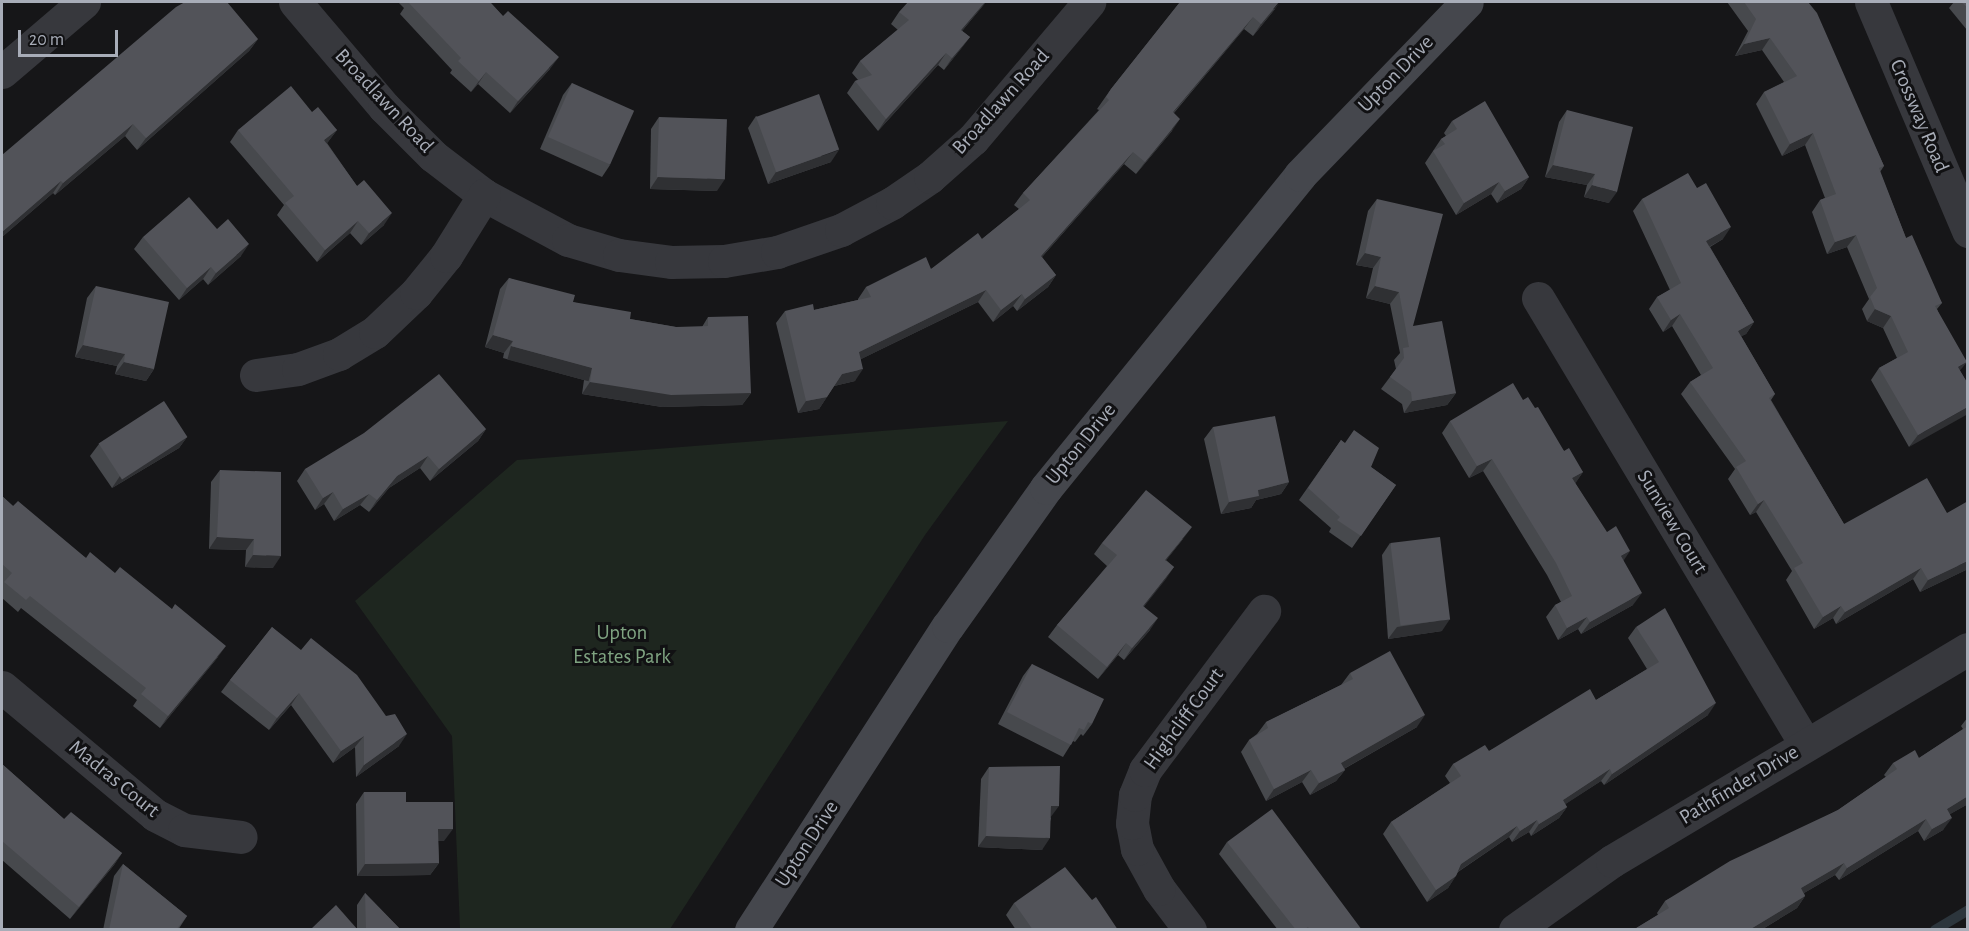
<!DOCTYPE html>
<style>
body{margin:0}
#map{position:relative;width:1969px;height:931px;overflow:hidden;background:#161618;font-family:"Alegreya Sans",sans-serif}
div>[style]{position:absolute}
.green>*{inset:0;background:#1e261f}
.stream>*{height:10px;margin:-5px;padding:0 5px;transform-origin:5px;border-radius:5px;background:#2c353c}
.street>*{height:33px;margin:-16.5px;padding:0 16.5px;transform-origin:16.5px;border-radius:16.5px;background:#37383d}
.secondary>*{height:33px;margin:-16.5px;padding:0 16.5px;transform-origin:16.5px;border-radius:16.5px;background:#45474d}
.wall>*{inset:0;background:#47494d}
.shaded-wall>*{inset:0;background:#2f3033;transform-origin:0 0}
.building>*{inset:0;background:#525359;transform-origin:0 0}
span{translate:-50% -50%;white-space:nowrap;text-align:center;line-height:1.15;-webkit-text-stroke:6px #111113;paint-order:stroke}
.street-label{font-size:21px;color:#a8adb8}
.park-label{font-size:21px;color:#7fa381}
.frame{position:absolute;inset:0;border:3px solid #a8adb8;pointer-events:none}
.scale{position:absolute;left:18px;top:30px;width:100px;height:27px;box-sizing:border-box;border:3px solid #a8adb8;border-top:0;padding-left:8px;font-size:18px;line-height:21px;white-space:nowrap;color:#a8adb8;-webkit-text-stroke:4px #111113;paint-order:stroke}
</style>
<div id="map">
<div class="green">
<div style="clip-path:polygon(1008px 421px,925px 535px,670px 929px,460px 929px,452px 736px,355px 601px,517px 460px)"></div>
</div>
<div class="stream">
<div style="left:1935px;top:930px;width:39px;rotate:-31deg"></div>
</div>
<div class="street">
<div style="left:295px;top:2px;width:138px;rotate:49.7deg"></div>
<div style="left:384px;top:107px;width:69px;rotate:45deg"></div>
<div style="left:433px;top:156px;width:64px;rotate:37.4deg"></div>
<div style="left:484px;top:195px;width:95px;rotate:28.2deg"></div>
<div style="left:568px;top:240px;width:53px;rotate:16.4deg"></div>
<div style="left:619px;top:255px;width:52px;rotate:7.7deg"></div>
<div style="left:671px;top:262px;width:53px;rotate:-1.1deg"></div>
<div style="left:724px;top:261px;width:54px;rotate:-9.6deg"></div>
<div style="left:777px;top:252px;width:68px;rotate:-19deg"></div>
<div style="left:841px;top:230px;width:58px;rotate:-27.9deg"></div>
<div style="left:892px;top:203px;width:46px;rotate:-34.4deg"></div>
<div style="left:930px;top:177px;width:57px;rotate:-41.5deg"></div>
<div style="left:973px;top:139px;width:180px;rotate:-49.7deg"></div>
<div style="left:1871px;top:2px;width:249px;rotate:67deg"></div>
<div style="left:2px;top:72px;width:108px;rotate:-40.5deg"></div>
<div style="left:1538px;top:298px;width:521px;rotate:59.06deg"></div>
<div style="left:256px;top:375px;width:42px;rotate:-8.1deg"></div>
<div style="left:298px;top:369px;width:44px;rotate:-20.1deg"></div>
<div style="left:339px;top:354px;width:42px;rotate:-31.4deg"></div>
<div style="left:375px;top:332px;width:57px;rotate:-43.6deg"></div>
<div style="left:416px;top:293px;width:48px;rotate:-51deg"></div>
<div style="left:446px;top:256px;width:72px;rotate:-58.1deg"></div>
<div style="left:2px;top:687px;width:199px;rotate:39.9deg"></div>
<div style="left:155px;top:815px;width:33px;rotate:27deg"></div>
<div style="left:184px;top:830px;width:57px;rotate:7deg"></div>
<div style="left:1190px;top:930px;width:51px;rotate:-127.1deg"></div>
<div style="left:1159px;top:889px;width:46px;rotate:-118.8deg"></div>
<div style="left:1137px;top:849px;width:26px;rotate:-101deg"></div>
<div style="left:1132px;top:823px;width:28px;rotate:-84deg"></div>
<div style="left:1135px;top:795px;width:27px;rotate:-68deg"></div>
<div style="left:1145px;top:770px;width:199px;rotate:-53.2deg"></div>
<div style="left:1515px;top:930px;width:119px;rotate:-35.4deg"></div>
<div style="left:1612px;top:861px;width:414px;rotate:-30.8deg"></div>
</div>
<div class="secondary">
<div style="left:751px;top:930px;width:362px;rotate:-57.1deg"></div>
<div style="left:948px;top:626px;width:169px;rotate:-54.6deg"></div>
<div style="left:1046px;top:488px;width:403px;rotate:-50.9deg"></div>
<div style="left:1300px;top:175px;width:240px;rotate:-46deg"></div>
</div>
<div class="wall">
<div style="clip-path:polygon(398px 2px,490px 2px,550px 69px,510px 113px,478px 84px,471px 92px,450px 73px,452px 70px,400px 14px,404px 8px)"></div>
<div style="clip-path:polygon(986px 2px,962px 31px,970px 37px,944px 70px,938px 65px,878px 131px,847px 93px,855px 81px,858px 80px,852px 73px,860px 61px,898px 30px,891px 24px,899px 12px)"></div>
<div style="clip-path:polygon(1180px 2px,1275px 9px,1253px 36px,1244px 29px,1174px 113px,1172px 131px,1136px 174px,1124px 164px,1042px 257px,1056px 275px,1048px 287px,1017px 311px,1013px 306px,993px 322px,978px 302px,861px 359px,855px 381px,834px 386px,819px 409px,798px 413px,776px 323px,785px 311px,814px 310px,858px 300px,858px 299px,866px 287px,931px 269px,982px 239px,1019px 209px,1014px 205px,1023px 193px,1099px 110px,1097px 109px,1111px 89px)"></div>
<div style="clip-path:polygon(1727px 2px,1808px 2px,1884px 166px,1880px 172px,1906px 238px,1942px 303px,1937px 309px,1960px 371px,1968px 384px,1909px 447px,1871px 380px,1879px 368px,1897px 358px,1883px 328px,1867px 321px,1862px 309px,1869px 299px,1847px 247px,1827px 254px,1812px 212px,1820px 200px,1825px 198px,1805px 145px,1782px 156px,1756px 104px,1764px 92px,1784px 82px,1762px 50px,1735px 56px,1748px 31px)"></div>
<div style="clip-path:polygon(1954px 2px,1968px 2px,1967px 30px,1949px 8px)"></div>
<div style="clip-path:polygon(258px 39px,249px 51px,137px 150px,125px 136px,55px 195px,53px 193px,2px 237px,2px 155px)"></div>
<div style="clip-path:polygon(572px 83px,610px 165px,602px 177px,540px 149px,563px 95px)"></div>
<div style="clip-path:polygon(1567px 110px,1609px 203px,1584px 197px,1587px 185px,1545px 177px,1559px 122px)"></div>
<div style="clip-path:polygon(312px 112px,337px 130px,327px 143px,384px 225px,361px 245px,350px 233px,317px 262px,277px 215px,284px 205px,230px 142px,238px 130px)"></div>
<div style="clip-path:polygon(756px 116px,831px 162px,768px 184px,748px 128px)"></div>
<div style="clip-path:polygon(659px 117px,717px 191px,650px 189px,651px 129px)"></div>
<div style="clip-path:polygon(1452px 121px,1529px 177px,1521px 189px,1497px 203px,1491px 194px,1456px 215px,1425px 163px,1441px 139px,1446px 136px,1444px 133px)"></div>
<div style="clip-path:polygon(1697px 188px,1723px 239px,1710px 247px,1754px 322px,1746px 334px,1741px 336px,1775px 394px,1771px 400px,1844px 524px,1968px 569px,1920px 592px,1913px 579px,1836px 624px,1833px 618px,1814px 629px,1786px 580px,1792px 571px,1756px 512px,1750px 515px,1728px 479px,1735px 469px,1681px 394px,1690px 382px,1701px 375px,1672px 326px,1663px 332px,1649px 309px,1657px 297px,1670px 290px,1633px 211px,1642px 199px)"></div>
<div style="clip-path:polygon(1377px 199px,1413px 326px,1456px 393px,1447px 405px,1404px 413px,1402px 404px,1381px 389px,1396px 369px,1394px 360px,1400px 353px,1390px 304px,1366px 298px,1373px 268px,1356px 265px,1368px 211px)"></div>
<div style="clip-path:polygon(143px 237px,241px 256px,208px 285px,203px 279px,179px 300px,134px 249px)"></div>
<div style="clip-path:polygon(509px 278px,573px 302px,630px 319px,676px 327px,702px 327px,708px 317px,751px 393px,742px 405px,662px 407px,582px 394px,584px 380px,503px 358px,504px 353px,485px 347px,500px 289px)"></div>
<div style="clip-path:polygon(96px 286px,154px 369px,146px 381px,115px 374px,117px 366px,75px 357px,87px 298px)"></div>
<div style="clip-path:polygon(1523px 400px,1564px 451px,1583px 472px,1575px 483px,1623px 560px,1633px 605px,1581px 634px,1578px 629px,1558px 640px,1546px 617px,1555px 605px,1561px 602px,1547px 575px,1483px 471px,1469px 478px,1442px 433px,1450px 421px)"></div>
<div style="clip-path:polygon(1213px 427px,1289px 482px,1281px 494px,1256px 500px,1251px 508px,1221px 514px,1204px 439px)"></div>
<div style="clip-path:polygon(486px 429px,478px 441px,430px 481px,420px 468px,389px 488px,369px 512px,360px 505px,334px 521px,324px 504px,315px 510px,297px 481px,305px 469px)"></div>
<div style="clip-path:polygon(187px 437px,179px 448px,112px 488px,90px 456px,99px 444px)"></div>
<div style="clip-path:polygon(1341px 440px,1371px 467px,1396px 485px,1352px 548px,1329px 532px,1331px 528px,1299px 500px)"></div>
<div style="clip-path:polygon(220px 470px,273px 568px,245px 567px,246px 550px,209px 549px,211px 482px)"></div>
<div style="clip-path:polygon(2px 496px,13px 506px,86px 558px,218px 657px,160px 728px,133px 706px,137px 700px,21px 608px,18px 612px,2px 598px,2px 586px,3px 584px,2px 583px)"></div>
<div style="clip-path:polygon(1183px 539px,1166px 560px,1174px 567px,1144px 606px,1150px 630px,1124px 660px,1118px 655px,1098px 679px,1048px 637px,1057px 625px,1107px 566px,1094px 554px,1102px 543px)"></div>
<div style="clip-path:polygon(1390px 543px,1442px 631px,1388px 639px,1382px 555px)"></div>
<div style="clip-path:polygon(272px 627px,399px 746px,356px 777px,355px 747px,333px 763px,291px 705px,269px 730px,221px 692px,230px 680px)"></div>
<div style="clip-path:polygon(1636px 627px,1708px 715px,1604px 785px,1601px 781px,1565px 804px,1567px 807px,1559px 818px,1531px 836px,1529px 832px,1512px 842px,1509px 837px,1458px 872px,1448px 888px,1427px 902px,1383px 834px,1391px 822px,1450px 783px,1445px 776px,1453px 764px,1489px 751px,1596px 700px,1647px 669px,1628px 638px)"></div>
<div style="clip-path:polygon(1032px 664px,1092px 724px,1083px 736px,1081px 734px,1075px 742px,1073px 741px,1063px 757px,998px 724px,1023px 676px)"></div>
<div style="clip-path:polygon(1350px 673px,1417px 727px,1344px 769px,1345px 770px,1336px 781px,1310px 795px,1302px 782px,1266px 801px,1241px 752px,1249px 740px,1257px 734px,1266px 722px,1341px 685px)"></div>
<div style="clip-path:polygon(1968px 717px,1968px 804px,1950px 814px,1943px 830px,1924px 841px,1918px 831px,1839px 880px,1835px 875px,1804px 893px,1805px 896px,1797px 908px,1761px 930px,1633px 930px,1658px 915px,1657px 913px,1665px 901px,1838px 810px,1886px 777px,1884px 775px,1893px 763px,1919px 758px,1963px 729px,1961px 726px)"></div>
<div style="clip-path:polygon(2px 764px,64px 819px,122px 853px,114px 865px,70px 919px,2px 860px)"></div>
<div style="clip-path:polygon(989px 767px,1051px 818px,1042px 850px,978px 847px,981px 779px)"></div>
<div style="clip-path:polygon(364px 792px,406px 802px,444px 841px,438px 841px,439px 863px,430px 875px,357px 876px,356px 804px)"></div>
<div style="clip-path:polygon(1227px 842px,1362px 930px,1278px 930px,1219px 854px)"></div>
<div style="clip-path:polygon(123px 864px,187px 916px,178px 930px,103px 930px,114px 876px)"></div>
<div style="clip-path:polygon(365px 893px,401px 930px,310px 930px,357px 928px,357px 905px)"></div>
<div style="clip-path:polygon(1092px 900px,1118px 930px,1016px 930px,1006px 915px,1014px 903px)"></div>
</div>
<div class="shaded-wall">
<div style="clip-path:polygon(985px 2px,986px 2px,953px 42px,961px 30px)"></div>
<div style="clip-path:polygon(1280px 2px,1275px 9px,1253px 36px,1261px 24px)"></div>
<div style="clip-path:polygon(1253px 17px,1244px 29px,1164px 124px,1173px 112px)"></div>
<div style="clip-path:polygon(970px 37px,961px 49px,944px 70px,952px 58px)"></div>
<div style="clip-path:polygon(1770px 38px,1762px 50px,1735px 56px,1744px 44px)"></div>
<div style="clip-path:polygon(258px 39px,249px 51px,137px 150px,146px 138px)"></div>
<div style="clip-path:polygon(946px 53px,938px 65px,878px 131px,886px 119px)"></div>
<div style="clip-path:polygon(559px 57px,550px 69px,510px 113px,518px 101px)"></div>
<div style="clip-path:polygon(486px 72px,478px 84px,471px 92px,479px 81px)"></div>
<div style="clip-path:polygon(1180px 119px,1172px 131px,1136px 174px,1145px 162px)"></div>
<div style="clip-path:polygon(133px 124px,125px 136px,55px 195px,63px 183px)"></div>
<div style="clip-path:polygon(337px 130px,328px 142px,316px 152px,324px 140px)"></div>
<div style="clip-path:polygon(1813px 133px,1805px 145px,1782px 156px,1790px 144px)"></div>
<div style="clip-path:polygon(839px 150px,831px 162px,768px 184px,776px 172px)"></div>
<div style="clip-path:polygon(1133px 152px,1124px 164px,1032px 268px,1041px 256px)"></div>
<div style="clip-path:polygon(1553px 165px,1595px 174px,1587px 185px,1545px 177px)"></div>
<div style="clip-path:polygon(658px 177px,725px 179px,717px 191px,650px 189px)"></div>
<div style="clip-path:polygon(1529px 177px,1521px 189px,1497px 203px,1505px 191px)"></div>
<div style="clip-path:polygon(61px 181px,53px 193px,2px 237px,2px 232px)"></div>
<div style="clip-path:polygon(1499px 182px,1491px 194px,1456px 215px,1464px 203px)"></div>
<div style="clip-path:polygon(1592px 185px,1617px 192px,1609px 203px,1584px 197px)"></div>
<div style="clip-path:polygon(392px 213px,384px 225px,361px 245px,369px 233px)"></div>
<div style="clip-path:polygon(358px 221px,350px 233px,317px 262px,325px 250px)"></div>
<div style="clip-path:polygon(1731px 227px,1723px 239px,1698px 253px,1706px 241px)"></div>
<div style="clip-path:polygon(1856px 235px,1847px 247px,1827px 254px,1835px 242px)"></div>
<div style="clip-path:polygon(249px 244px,241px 256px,208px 285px,216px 273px)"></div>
<div style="clip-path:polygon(1365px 253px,1381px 257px,1373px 268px,1356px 265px)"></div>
<div style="clip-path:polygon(211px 267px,203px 279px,179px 300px,187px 288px)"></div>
<div style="clip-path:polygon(1056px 275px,1048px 287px,1017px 311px,1025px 299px)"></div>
<div style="clip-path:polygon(1375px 286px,1399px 292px,1390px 304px,1366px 298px)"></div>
<div style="clip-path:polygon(986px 290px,978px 302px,851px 364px,859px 352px)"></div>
<div style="clip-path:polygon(1022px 294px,1013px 306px,993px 322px,1001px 310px)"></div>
<div style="clip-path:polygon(1875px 309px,1891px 316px,1883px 328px,1867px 321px)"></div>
<div style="clip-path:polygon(1680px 314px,1672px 326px,1663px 332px,1671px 320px)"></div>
<div style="clip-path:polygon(1754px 322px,1746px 334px,1730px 343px,1738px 331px)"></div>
<div style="clip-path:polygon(493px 335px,513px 341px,504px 353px,485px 347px)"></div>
<div style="clip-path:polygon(83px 345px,125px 354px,117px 366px,75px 357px)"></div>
<div style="left:511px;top:346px;width:84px;height:14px;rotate:15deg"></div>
<div style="clip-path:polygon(124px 362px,154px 369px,146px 381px,115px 374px)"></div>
<div style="clip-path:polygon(1967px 362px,1958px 373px,1958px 367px)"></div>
<div style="clip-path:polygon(863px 369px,855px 381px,834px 386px,842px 374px)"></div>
<div style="clip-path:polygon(590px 382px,751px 393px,742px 405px,662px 407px,582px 394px)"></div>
<div style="clip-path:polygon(1456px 393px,1447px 405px,1404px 413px,1412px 401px)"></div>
<div style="clip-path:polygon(827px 397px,819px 409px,798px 413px,806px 401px)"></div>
<div style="clip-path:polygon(1968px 407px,1968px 414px,1909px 447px,1918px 435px)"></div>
<div style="clip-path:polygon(486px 429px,478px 441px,430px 481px,439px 469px)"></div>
<div style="clip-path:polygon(187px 437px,179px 448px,112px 488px,120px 476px)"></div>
<div style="clip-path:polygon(428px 456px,420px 468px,389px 488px,369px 512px,377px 500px,397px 476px)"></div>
<div style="clip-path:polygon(1492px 459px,1483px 471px,1469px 478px,1477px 466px)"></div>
<div style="clip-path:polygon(1583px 472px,1575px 484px,1572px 478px)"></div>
<div style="clip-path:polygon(1289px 482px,1281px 494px,1256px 500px,1251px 508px,1221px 514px,1229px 502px,1258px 490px)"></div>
<div style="clip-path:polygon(333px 492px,324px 504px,315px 510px,323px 498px)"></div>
<div style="clip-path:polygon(369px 494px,360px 505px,334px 521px,343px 509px)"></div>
<div style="clip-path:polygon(1764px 500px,1756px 512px,1750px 515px,1758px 504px)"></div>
<div style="clip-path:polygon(1192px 527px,1183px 539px,1157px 572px,1165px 560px)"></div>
<div style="clip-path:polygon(217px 537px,254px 539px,246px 550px,209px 549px)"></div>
<div style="clip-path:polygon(1630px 551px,1622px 563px,1621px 556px)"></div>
<div style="clip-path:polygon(253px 555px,281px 556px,273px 568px,245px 567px)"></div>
<div style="clip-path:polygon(1968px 561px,1968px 569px,1920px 592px,1928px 580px)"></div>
<div style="clip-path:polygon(1174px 567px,1166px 579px,1135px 618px,1143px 606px)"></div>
<div style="clip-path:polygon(1921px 568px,1913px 579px,1836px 624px,1845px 612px)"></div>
<div style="clip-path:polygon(1642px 593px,1633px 605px,1581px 634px,1590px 622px)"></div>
<div style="clip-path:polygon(1841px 606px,1833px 618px,1814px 629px,1823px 617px)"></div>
<div style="clip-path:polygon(1587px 617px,1578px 629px,1558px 640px,1567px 628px)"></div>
<div style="clip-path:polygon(1158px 618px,1150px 630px,1124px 660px,1132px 648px)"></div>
<div style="clip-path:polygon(1450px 619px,1442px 631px,1388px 639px,1397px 627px)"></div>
<div style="clip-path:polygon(1126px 643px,1118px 655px,1098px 679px,1107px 667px)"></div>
<div style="clip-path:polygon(226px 646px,218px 657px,160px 728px,168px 716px)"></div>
<div style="clip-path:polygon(299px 693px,291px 705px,269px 730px,277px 718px)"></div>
<div style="clip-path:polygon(1716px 703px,1708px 715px,1604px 785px,1612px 774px)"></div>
<div style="clip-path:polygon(1425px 715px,1417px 727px,1333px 775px,1341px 763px)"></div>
<div style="clip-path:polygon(407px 734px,399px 746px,356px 777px,364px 765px)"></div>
<div style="clip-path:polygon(364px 736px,355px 747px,333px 763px,341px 751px)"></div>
<div style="clip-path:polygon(1610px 769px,1601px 781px,1555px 811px,1563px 800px)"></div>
<div style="clip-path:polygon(1311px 770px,1302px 782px,1266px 801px,1274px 789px)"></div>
<div style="clip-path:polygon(1345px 770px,1336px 781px,1310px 795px,1319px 783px)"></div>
<div style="clip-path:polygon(1968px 796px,1968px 804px,1938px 821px,1947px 809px)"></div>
<div style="clip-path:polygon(1051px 806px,1059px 806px,1050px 818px)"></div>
<div style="clip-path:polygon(1567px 807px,1559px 818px,1531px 836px,1539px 824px)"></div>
<div style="clip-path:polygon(1952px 818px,1943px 830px,1924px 841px,1932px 829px)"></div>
<div style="clip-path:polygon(1926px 819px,1918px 831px,1839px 880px,1847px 868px)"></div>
<div style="clip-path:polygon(1537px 820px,1529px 832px,1512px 842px,1520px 831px)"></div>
<div style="clip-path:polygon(1517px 826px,1509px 837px,1453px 875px,1461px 864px)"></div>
<div style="clip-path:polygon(438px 829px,453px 829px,444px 841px,430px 841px)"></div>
<div style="clip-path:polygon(986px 836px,1050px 838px,1042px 850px,978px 847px)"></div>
<div style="clip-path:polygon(122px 853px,114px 865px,70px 919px,79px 907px)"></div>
<div style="clip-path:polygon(439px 863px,430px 875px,357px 876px,365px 864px)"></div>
<div style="clip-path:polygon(1844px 863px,1835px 875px,1792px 900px,1801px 888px)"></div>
<div style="clip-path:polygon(1456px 876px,1448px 888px,1427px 902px,1436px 890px)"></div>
<div style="clip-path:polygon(1805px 896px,1797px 908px,1761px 930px,1749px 930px)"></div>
</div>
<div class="building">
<div style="clip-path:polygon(185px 2px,227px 2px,258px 39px,146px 138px,133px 124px,63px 183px,61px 181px,2px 232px,2px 155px,176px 7px)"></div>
<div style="clip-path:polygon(408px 2px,490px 2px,503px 16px,508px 11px,559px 57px,518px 101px,486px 72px,479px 81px,458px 61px,461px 58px)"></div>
<div style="clip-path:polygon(908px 2px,985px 2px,961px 30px,970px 37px,952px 58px,946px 53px,886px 119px,855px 81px,872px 75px,860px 61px,909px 20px,899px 12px)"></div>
<div style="clip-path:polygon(1180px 2px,1279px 2px,1261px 24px,1253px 17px,1173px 112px,1180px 119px,1145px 162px,1133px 152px,1041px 256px,1056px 275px,1025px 299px,1022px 294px,1001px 310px,986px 290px,859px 352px,863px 369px,842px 374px,827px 397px,806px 401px,785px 311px,813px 304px,814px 310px,871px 297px,866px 287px,926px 257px,931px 269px,978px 233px,982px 239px,1030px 200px,1023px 193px,1109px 100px,1106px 97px,1111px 89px)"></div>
<div style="clip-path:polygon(1744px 2px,1808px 2px,1817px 13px,1884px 166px,1879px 168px,1906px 238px,1912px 235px,1942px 303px,1935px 306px,1967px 362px,1958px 367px,1968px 384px,1968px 407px,1918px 435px,1879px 368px,1908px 352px,1891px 316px,1875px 309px,1870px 297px,1877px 288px,1856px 235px,1835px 242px,1820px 200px,1836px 194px,1813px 133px,1790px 144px,1764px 92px,1797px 76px,1770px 38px,1744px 44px,1756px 19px)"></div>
<div style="clip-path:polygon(1961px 2px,1968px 2px,1968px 8px)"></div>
<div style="left:572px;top:83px;width:68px;height:59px;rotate:24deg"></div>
<div style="clip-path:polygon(291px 86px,312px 112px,318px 107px,337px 130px,324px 140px,357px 186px,364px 180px,392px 213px,369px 233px,358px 221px,325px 250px,285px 203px,294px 196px,238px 130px)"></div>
<div style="left:819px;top:94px;width:59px;height:67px;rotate:70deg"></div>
<div style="clip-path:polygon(1485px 101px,1529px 177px,1505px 191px,1499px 182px,1464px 203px,1433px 151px,1445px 144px,1441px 139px,1457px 129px,1452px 121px)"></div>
<div style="clip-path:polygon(1567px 110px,1633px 127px,1617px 192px,1592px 185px,1595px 174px,1553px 165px)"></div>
<div style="left:659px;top:117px;width:68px;height:60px;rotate:2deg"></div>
<div style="clip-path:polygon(1688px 173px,1697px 188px,1706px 183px,1731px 227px,1706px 241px,1754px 322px,1738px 331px,1775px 394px,1769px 398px,1844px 524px,1927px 478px,1947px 513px,1968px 501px,1968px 561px,1928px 580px,1921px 568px,1845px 612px,1841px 606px,1823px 617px,1794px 568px,1803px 563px,1764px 500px,1758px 504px,1736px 467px,1746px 461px,1690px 382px,1713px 368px,1680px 314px,1671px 320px,1657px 297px,1681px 283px,1642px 199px)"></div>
<div style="clip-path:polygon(189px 197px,217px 229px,228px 219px,249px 244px,216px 273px,211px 267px,187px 288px,143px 237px)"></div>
<div style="clip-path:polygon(1377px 199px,1443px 214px,1413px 326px,1442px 321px,1456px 393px,1412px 401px,1411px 392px,1390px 377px,1404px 358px,1403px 348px,1409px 347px,1399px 292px,1375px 286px,1381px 257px,1365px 253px)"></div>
<div style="clip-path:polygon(509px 278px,575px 295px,573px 302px,631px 312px,630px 319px,676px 327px,708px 326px,708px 317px,748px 316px,751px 393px,671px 395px,590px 382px,592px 368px,511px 346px,513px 341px,493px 335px)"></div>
<div style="clip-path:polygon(96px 286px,169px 302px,154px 369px,124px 362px,125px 354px,83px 345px)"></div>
<div style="clip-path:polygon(439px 374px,486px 429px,439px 469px,428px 456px,397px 476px,377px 500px,369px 494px,343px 509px,333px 492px,323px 498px,305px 469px,364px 433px)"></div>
<div style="clip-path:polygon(1513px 383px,1523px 400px,1528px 397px,1535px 408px,1538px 407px,1564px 451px,1569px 448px,1583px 472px,1572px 478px,1607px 532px,1616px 526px,1630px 551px,1621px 556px,1642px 593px,1590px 622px,1587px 617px,1567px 628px,1555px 605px,1572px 596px,1556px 563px,1492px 459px,1477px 466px,1450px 421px)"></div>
<div style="left:164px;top:401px;width:43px;height:78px;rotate:57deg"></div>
<div style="clip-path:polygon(1275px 416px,1289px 482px,1258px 490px,1259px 496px,1229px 502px,1213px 427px)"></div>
<div style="clip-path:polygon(1354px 430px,1379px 448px,1371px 467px,1396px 485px,1361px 536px,1337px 520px,1340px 517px,1308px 488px,1341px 440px,1345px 443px)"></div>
<div style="clip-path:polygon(220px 470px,281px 472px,281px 556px,253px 555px,254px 539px,217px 537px)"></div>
<div style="clip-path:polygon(1146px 490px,1192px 527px,1165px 560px,1174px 567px,1143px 606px,1158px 618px,1132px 648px,1126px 643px,1107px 667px,1057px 625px,1117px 555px,1102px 543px)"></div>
<div style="clip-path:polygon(2px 496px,13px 506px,18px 501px,86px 558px,90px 552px,115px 573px,120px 567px,172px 609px,175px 604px,226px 646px,168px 716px,141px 694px,146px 688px,30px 596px,26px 600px,4px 582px,12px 573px,2px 564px)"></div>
<div style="left:1440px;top:537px;width:83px;height:50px;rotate:83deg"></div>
<div style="clip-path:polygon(1665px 608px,1716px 703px,1624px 766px,1612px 774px,1610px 769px,1563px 800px,1567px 807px,1539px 824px,1537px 820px,1520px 831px,1517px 826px,1461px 864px,1456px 876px,1436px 890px,1391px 822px,1461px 776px,1453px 764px,1485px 745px,1489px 751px,1590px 689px,1596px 700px,1659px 662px,1636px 627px)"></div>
<div style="clip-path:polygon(272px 627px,301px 650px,311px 638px,357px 675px,386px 716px,395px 714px,407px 734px,364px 765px,364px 736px,341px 751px,299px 693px,277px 718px,230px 680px)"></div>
<div style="clip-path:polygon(1390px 651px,1425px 715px,1341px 763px,1345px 770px,1319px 783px,1311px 770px,1274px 789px,1249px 740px,1268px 728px,1266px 722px,1353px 679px,1350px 673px)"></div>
<div style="clip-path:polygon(1032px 664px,1104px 699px,1092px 724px,1088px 722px,1084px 730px,1079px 728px,1071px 745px,1007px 712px)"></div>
<div style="clip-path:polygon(1968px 726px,1968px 796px,1947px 809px,1952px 818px,1932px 829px,1926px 819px,1847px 868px,1844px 863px,1801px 888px,1805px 896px,1749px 930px,1633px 930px,1669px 908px,1665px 901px,1730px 861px,1838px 810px,1897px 769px,1893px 763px,1915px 750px,1919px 758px)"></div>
<div style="clip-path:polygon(2px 764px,64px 819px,71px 812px,122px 853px,79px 907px,2px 841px)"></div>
<div style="clip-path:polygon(1060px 766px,1059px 806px,1051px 806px,1050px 838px,986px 836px,989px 767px)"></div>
<div style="clip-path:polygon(364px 792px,406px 792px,406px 802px,453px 802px,453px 829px,438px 829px,439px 863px,365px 864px)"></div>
<div style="clip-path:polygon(1272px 809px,1362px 930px,1310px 930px,1308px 927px,1304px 930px,1296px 930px,1227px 842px)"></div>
<div style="clip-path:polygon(123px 864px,187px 916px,176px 930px,109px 930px)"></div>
<div style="clip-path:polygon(1065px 867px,1092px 900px,1096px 897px,1118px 930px,1033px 930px,1014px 903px)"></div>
<div style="clip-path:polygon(365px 893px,401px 930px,366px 930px)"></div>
<div style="clip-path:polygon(336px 905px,358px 930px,310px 930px)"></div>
</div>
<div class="street-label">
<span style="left:1396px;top:74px;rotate:-46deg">Upton Drive</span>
<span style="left:384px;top:101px;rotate:47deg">Broadlawn Road</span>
<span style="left:1001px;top:102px;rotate:-48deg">Broadlawn Road</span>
<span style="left:1919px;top:116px;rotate:67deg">Crossway Road</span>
<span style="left:1081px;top:444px;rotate:-51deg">Upton Drive</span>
<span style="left:1672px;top:522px;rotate:59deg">Sunview Court</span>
<span style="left:1184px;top:719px;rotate:-54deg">Highcliff Court</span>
<span style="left:114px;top:779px;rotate:39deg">Madras Court</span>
<span style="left:1739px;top:785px;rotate:-31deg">Pathfinder Drive</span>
<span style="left:807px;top:844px;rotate:-57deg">Upton Drive</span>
</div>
<div class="park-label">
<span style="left:622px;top:645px">Upton<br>Estates Park</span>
</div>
<div class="frame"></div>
<div class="scale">20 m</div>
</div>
